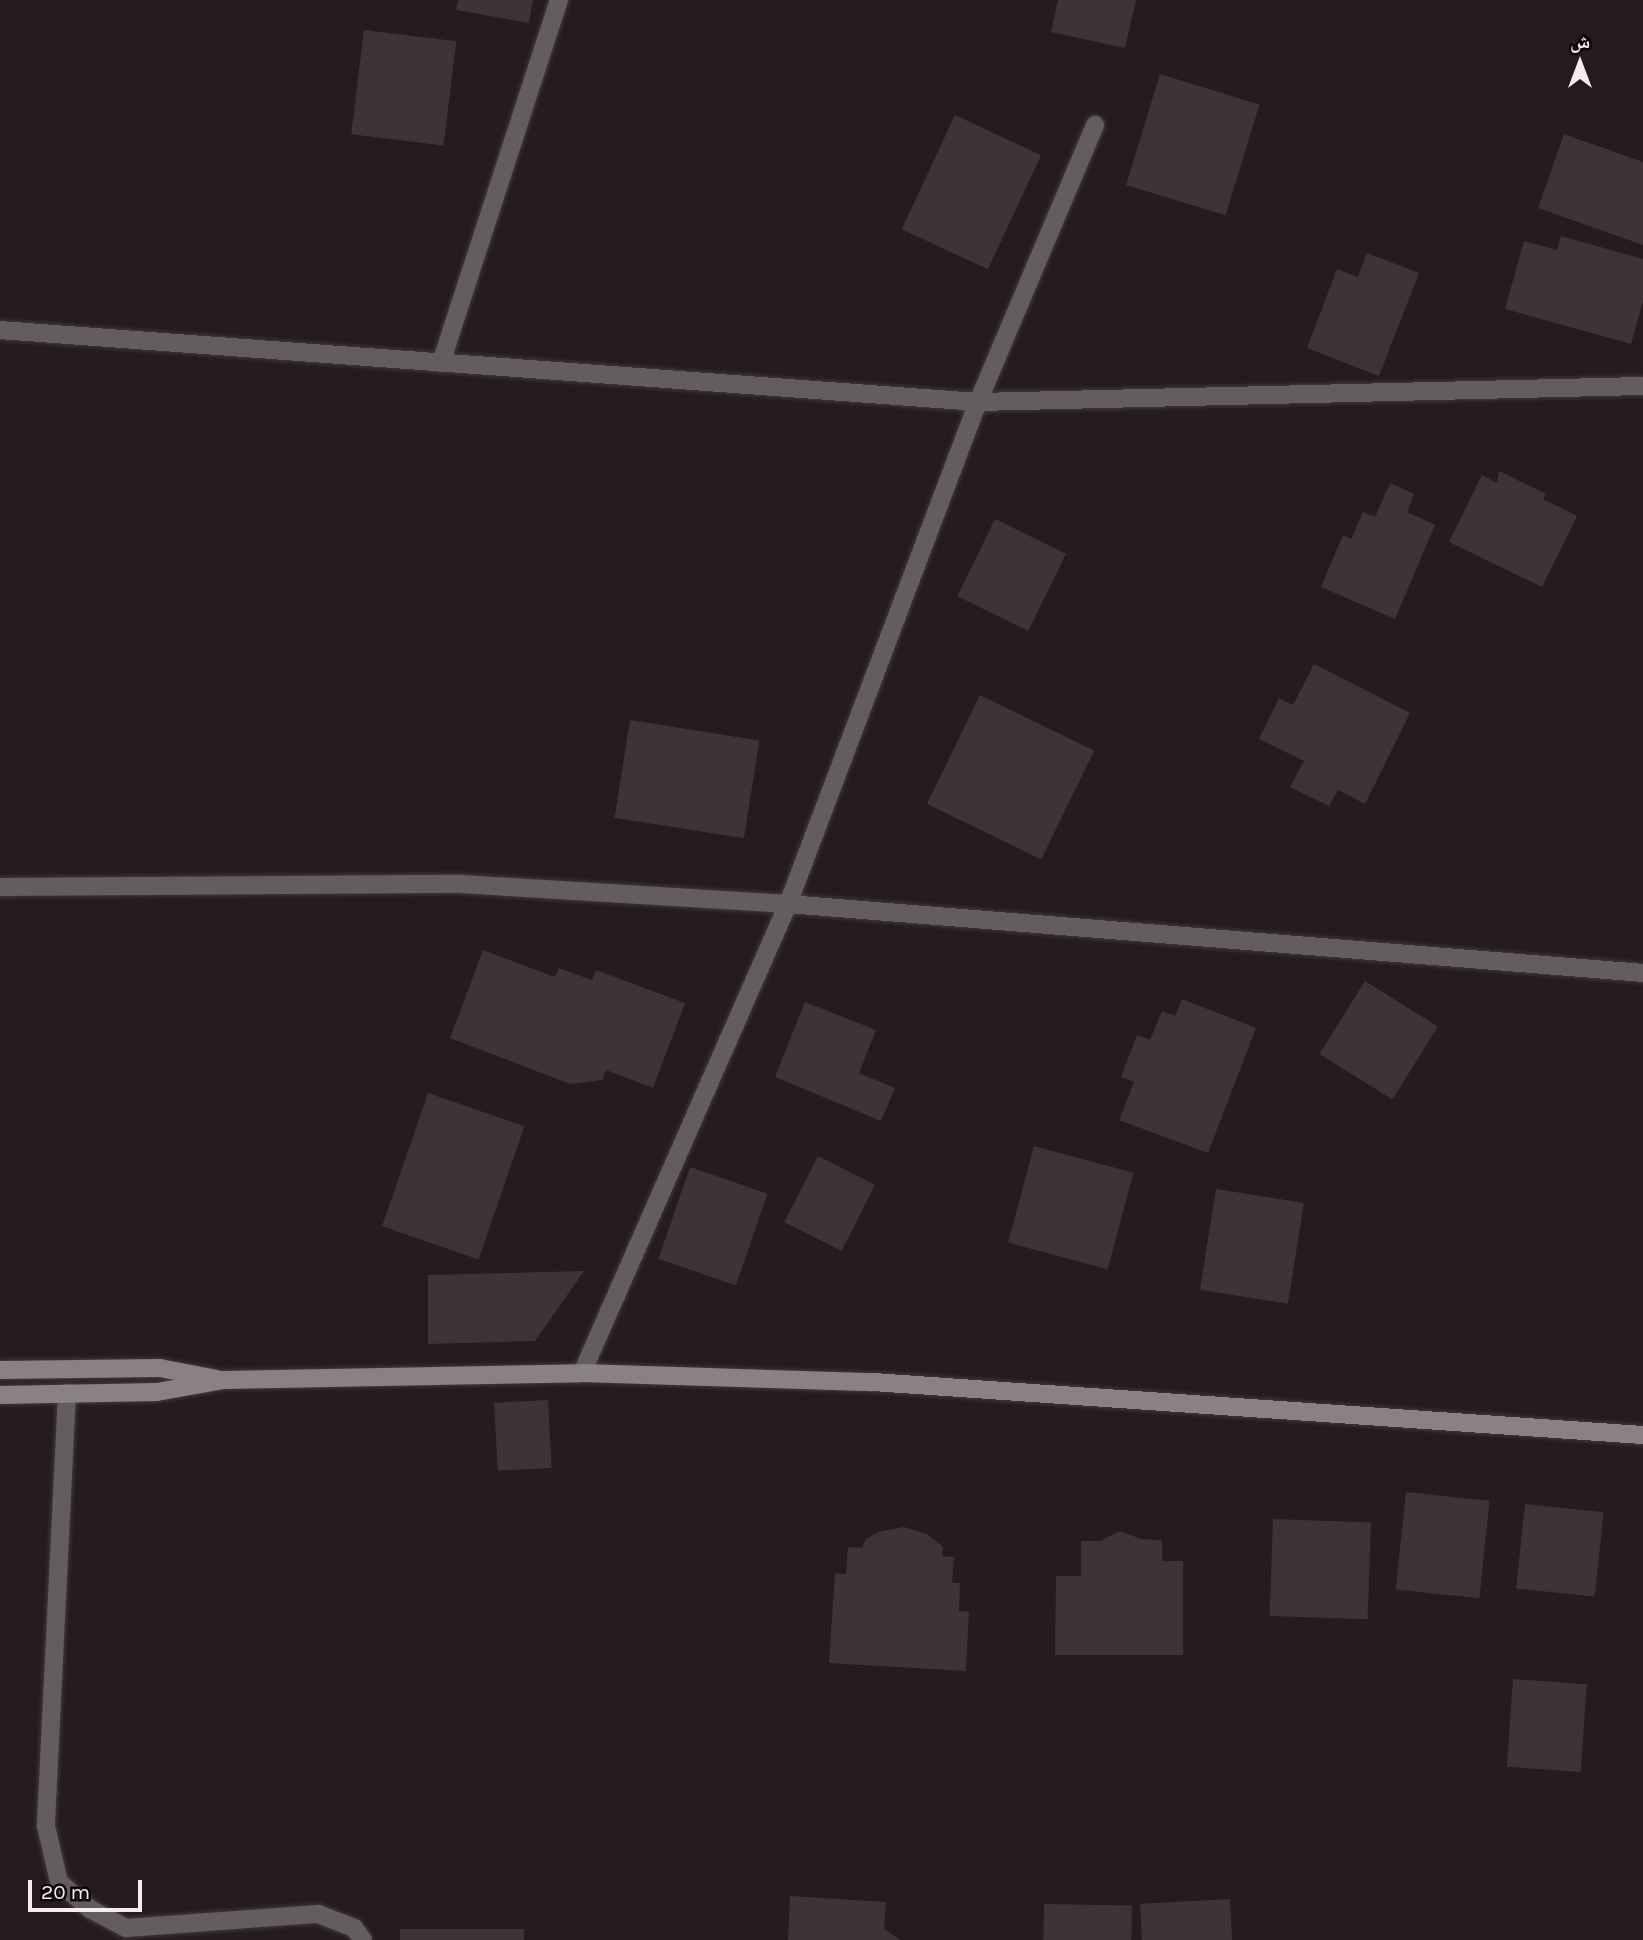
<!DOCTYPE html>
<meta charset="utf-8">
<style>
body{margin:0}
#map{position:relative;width:1643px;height:1940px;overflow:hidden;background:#251b20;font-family:Karla,"Noto Naskh Arabic",sans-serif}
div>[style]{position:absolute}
.building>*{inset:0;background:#3f3339;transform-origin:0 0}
.roads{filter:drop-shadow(0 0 2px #42383d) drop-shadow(0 0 2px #42383d)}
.street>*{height:18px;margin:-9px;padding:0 9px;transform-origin:9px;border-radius:9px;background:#635d60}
.secondary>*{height:18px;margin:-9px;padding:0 9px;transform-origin:9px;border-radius:9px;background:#8a8186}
span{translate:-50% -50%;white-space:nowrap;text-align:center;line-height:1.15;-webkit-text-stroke:6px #0b0709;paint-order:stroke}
.north{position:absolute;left:1545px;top:28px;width:70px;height:70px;-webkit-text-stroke:5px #0b0709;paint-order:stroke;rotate:0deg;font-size:19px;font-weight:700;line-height:28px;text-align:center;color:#f4ecf0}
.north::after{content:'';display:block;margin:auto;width:24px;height:32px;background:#f4ecf0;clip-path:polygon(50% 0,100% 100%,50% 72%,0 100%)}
.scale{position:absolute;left:28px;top:1880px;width:114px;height:32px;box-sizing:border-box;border:4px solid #f4ecf0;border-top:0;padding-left:9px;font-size:21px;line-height:24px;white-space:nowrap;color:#f4ecf0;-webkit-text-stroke:5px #0b0709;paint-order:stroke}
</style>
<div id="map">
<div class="building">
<div style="clip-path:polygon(458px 0,533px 0,529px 23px,456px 10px)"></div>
<div style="clip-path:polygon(1058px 0,1136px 0,1125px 48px,1051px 32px)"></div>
<div style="left:364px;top:30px;width:93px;height:105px;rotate:7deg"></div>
<div style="left:1160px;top:74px;width:104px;height:116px;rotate:17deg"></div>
<div style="left:955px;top:115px;width:95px;height:126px;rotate:25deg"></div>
<div style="clip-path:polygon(1564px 134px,1643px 162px,1643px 245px,1538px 208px)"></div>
<div style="clip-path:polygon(1561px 236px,1643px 259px,1643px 301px,1631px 344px,1505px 309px,1524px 241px,1557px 250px)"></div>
<div style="clip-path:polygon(1367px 253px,1419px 273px,1379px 376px,1307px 348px,1337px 269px,1358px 277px)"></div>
<div style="clip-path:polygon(1499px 471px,1546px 494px,1543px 499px,1577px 516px,1542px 587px,1449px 542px,1482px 475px,1497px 483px)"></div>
<div style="clip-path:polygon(1390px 483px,1414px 494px,1407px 512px,1435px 525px,1395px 619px,1321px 587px,1343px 535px,1351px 539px,1363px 512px,1375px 517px)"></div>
<div style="left:995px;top:519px;width:79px;height:86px;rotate:26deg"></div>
<div style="clip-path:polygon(1314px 664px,1410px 713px,1365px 804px,1338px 790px,1329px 806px,1290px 787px,1304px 761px,1259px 739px,1279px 698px,1293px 705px)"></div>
<div style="left:980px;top:695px;width:127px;height:121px;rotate:26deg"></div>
<div style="left:630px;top:720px;width:131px;height:99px;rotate:9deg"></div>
<div style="clip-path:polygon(483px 950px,555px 977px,559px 968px,592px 980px,596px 970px,685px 1003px,653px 1088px,606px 1070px,602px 1080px,570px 1084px,450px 1038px)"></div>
<div style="left:1365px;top:981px;width:86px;height:86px;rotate:32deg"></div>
<div style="clip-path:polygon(1182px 999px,1256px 1028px,1208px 1153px,1119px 1120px,1134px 1082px,1121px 1077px,1137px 1035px,1150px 1040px,1162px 1011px,1175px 1016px)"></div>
<div style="clip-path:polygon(805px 1002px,876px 1030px,859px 1073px,895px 1088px,881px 1121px,775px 1077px)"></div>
<div style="left:428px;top:1093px;width:102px;height:141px;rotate:19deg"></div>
<div style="left:1034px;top:1146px;width:103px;height:100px;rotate:15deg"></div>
<div style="left:818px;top:1156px;width:64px;height:74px;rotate:27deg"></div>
<div style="left:690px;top:1167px;width:82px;height:97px;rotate:19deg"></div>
<div style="left:1216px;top:1189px;width:89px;height:102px;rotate:9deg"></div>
<div style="clip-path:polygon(584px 1271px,535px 1341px,428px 1344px,428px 1275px)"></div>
<div style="left:548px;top:1400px;width:68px;height:54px;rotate:87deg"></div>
<div style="left:1406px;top:1492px;width:84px;height:98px;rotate:6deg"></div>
<div style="left:1525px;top:1504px;width:79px;height:85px;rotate:6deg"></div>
<div style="left:1273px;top:1519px;width:98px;height:97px;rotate:2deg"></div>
<div style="clip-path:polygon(904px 1527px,927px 1534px,943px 1547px,942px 1556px,954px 1557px,952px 1583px,960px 1583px,959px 1611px,969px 1612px,966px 1671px,829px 1663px,835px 1573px,846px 1574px,848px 1547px,862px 1548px,866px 1539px,878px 1532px)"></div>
<div style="clip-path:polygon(1120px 1531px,1141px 1539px,1162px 1540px,1162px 1561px,1183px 1561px,1183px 1655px,1055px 1655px,1056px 1576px,1081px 1576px,1081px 1541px,1100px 1541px)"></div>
<div style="left:1513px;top:1679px;width:74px;height:88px;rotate:4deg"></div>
<div style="clip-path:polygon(790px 1896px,886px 1902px,884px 1929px,900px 1940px,788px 1940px)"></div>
<div style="left:1230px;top:1899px;width:41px;height:90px;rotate:87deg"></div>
<div style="left:1044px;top:1904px;width:88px;height:36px;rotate:1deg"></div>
<div style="left:400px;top:1929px;width:124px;height:11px"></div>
</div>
<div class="roads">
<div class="street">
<div style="left:0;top:330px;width:981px;rotate:4.21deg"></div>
<div style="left:978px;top:402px;width:665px;rotate:-1.38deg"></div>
<div style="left:441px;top:363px;width:382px;rotate:-72deg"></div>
<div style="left:0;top:887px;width:461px;rotate:-0.4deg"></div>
<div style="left:461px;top:884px;width:328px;rotate:3.5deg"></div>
<div style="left:788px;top:904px;width:858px;rotate:4.61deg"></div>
<div style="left:582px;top:1373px;width:512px;rotate:-66.29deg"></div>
<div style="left:788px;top:904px;width:537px;rotate:-69.27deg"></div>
<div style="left:978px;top:402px;width:301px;rotate:-67.1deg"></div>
<div style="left:67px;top:1393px;width:434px;rotate:92.8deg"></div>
<div style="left:46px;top:1826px;width:57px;rotate:76.9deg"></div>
<div style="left:59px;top:1882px;width:41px;rotate:41.1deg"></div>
<div style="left:90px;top:1909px;width:41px;rotate:27.8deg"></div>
<div style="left:126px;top:1928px;width:193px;rotate:-4.2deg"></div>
<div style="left:318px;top:1914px;width:39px;rotate:21deg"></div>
<div style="left:354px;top:1928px;width:15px;rotate:53deg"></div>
</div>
<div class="secondary">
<div style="left:0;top:1370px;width:160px;rotate:-0.7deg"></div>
<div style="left:160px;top:1368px;width:58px;rotate:10.9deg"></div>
<div style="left:0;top:1395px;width:157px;rotate:-1.1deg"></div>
<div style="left:157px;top:1392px;width:68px;rotate:-10.2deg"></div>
<div style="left:224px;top:1380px;width:358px;rotate:-1.1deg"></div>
<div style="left:582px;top:1373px;width:291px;rotate:1.8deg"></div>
<div style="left:873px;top:1382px;width:772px;rotate:3.94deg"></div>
</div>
</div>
<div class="north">ش</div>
<div class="scale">20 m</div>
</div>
